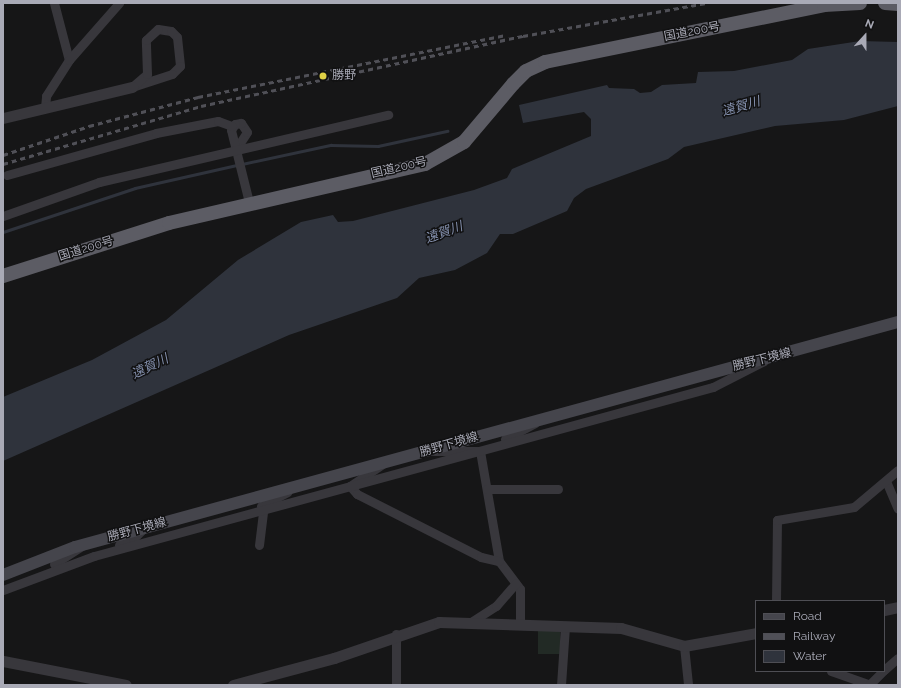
<!DOCTYPE html>
<meta charset="utf-8">
<style>
body{margin:0}
#map{position:relative;width:901px;height:688px;overflow:hidden;background:#161617;font-family:Raleway,"Noto Sans JP",sans-serif}
div>[style]{position:absolute}
.green>*{inset:0;background:#222a25;transform-origin:0 0}
.water>*{inset:0;background:#2f333c}
.stream>*{height:2.5px;margin:-1.25px;padding:0 1.25px;transform-origin:1.25px;border-radius:1.25px;background:#2f333c}
.minor>*{height:9px;margin:-4.5px;padding:0 4.5px;transform-origin:4.5px;border-radius:4.5px;background:#38373c}
.tertiary>*{height:11px;margin:-5.5px;padding:0 5.5px;transform-origin:5.5px;border-radius:5.5px;background:#38373c}
.secondary>*{height:12px;margin:-6px;padding:0 6px;transform-origin:6px;border-radius:6px;background:#45454c}
.trunk>*{height:14px;margin:-7px;padding:0 7px;transform-origin:7px;border-radius:7px;background:#5c5c64}
.rail>*{height:2.5px;margin-top:-1.25px;transform-origin:0;background:repeating-linear-gradient(90deg,#505057 0 5px,transparent 0 9px)}
.dots>*{width:11px;height:11px;translate:-50% -50%;box-sizing:border-box;border:2px solid #111112;border-radius:50%}
span{translate:-50% -50%;white-space:nowrap;text-align:center;line-height:1.15;-webkit-text-stroke:3px #111112;paint-order:stroke}
.street-label{font-size:12px;color:#a9aab6}
.poi-label{font-size:12px;color:#a9aab6}
.left{translate:0 -50%;text-align:left}
.water-label{font-size:13px;color:#8490ad;font-style:italic}
.frame{position:absolute;inset:0;border:4px solid #a9aab6;pointer-events:none}
.legend{position:absolute;left:755px;top:600px;width:130px;height:72px;box-sizing:border-box;background:#111112;border:1px solid #4e4e54;margin:0;padding:5px 7px;list-style:none;font-size:12px;color:#a9aab6}
.legend li{display:flex;align-items:center;gap:8px;height:20px}
.legend b{width:20px;border:1px solid #4e4e54}
.north{position:absolute;left:845px;top:16px;width:40px;height:40px;-webkit-text-stroke:3px #111112;paint-order:stroke;rotate:21deg;font-size:11px;font-weight:700;line-height:16px;text-align:center;color:#a9aab6}
.north::after{content:'';display:block;margin:auto;width:14px;height:18px;background:#a9aab6;clip-path:polygon(50% 0,100% 100%,50% 72%,0 100%)}
</style>
<div id="map">
<div class="green">
<div style="left:560px;top:631px;width:23px;height:22px;rotate:90deg"></div>
</div>
<div class="water">
<div style="clip-path:polygon(860px 41px,898px 42px,898px 106px,844px 120px,775px 126px,684px 147px,668px 159px,586px 189px,574px 198px,567px 211px,513px 234px,500px 234px,487px 253px,455px 270px,419px 278px,397px 298px,289px 335px,3px 461px,3px 397px,92px 360px,166px 320px,238px 260px,301px 222px,333px 215px,338px 222px,353px 221px,474px 190px,507px 178px,512px 169px,591px 136px,591px 119px,584px 112px,523px 123px,519px 105px,607px 85px,609px 88px,634px 89px,640px 93px,651px 92px,662px 85px,696px 83px,698px 72px,734px 71px,792px 60px,808px 49px)"></div>
</div>
<div class="stream">
<div style="left:242px;top:164px;width:91px;rotate:-12.1deg"></div>
<div style="left:331px;top:145px;width:47px;rotate:1.2deg"></div>
<div style="left:378px;top:146px;width:71px;rotate:-12.3deg"></div>
<div style="left:3px;top:232px;width:139px;rotate:-18.4deg"></div>
<div style="left:135px;top:188px;width:105px;rotate:-12.7deg"></div>
</div>
<div class="minor">
<div style="left:54px;top:3px;width:59px;rotate:75.3deg"></div>
<div style="left:158px;top:29px;width:13px;rotate:9deg"></div>
<div style="left:171px;top:31px;width:8px;rotate:45deg"></div>
<div style="left:177px;top:37px;width:29px;rotate:84deg"></div>
<div style="left:180px;top:66px;width:11px;rotate:135deg"></div>
<div style="left:172px;top:74px;width:42px;rotate:162deg"></div>
<div style="left:132px;top:87px;width:20px;rotate:-41deg"></div>
<div style="left:147px;top:74px;width:34px;rotate:-92deg"></div>
<div style="left:146px;top:40px;width:16px;rotate:-43deg"></div>
<div style="left:45px;top:108px;width:12px;rotate:-85deg"></div>
<div style="left:46px;top:96px;width:43px;rotate:-57.4deg"></div>
<div style="left:69px;top:60px;width:76px;rotate:-48.7deg"></div>
<div style="left:236px;top:149px;width:20px;rotate:-57deg"></div>
<div style="left:247px;top:132px;width:11px;rotate:-124deg"></div>
<div style="left:241px;top:123px;width:6px;rotate:171deg"></div>
<div style="left:235px;top:124px;width:7px;rotate:124deg"></div>
<div style="left:231px;top:130px;width:74px;rotate:76deg"></div>
<div style="left:7px;top:175px;width:155px;rotate:-15.7deg"></div>
<div style="left:156px;top:133px;width:63px;rotate:-11deg"></div>
<div style="left:218px;top:121px;width:15px;rotate:20deg"></div>
<div style="left:3px;top:216px;width:102px;rotate:-19.5deg"></div>
<div style="left:99px;top:182px;width:297px;rotate:-13.1deg"></div>
<div style="left:505px;top:439px;width:34px;rotate:-28deg"></div>
<div style="left:434px;top:451px;width:46px"></div>
<div style="left:480px;top:451px;width:112px;rotate:80.2deg"></div>
<div style="left:499px;top:561px;width:35px;rotate:53deg"></div>
<div style="left:520px;top:589px;width:35px;rotate:90deg"></div>
<div style="left:384px;top:463px;width:41px;rotate:145.9deg"></div>
<div style="left:350px;top:486px;width:11px;rotate:49deg"></div>
<div style="left:357px;top:494px;width:139px;rotate:26.9deg"></div>
<div style="left:481px;top:557px;width:18px;rotate:13deg"></div>
<div style="left:886px;top:481px;width:30px;rotate:67deg"></div>
<div style="left:487px;top:489px;width:71px"></div>
<div style="left:261px;top:506px;width:30px;rotate:-28deg"></div>
<div style="left:119px;top:545px;width:15px;rotate:-23deg"></div>
<div style="left:133px;top:539px;width:16px;rotate:-45deg"></div>
<div style="left:259px;top:545px;width:35px;rotate:-83deg"></div>
<div style="left:54px;top:564px;width:35px;rotate:-33deg"></div>
<div style="left:3px;top:590px;width:97px;rotate:-20.5deg"></div>
<div style="left:94px;top:556px;width:642px;rotate:-15.27deg"></div>
<div style="left:713px;top:387px;width:57px;rotate:-27deg"></div>
<div style="left:776px;top:601px;width:81px;rotate:-89.3deg"></div>
<div style="left:777px;top:520px;width:78px;rotate:-9.6deg"></div>
<div style="left:854px;top:507px;width:57px;rotate:-40.1deg"></div>
<div style="left:471px;top:622px;width:30px;rotate:-33deg"></div>
<div style="left:496px;top:606px;width:30px;rotate:-49deg"></div>
<div style="left:396px;top:634px;width:51px;rotate:90deg"></div>
<div style="left:684px;top:646px;width:39px;rotate:84deg"></div>
<div style="left:884px;top:670px;width:18px;rotate:-41deg"></div>
<div style="left:831px;top:671px;width:42px;rotate:19.3deg"></div>
<div style="left:561px;top:685px;width:59px;rotate:-86.1deg"></div>
<div style="left:869px;top:685px;width:20px;rotate:-45deg"></div>
</div>
<div class="tertiary">
<div style="left:3px;top:118px;width:133px;rotate:-13.5deg"></div>
<div style="left:884px;top:610px;width:14px;rotate:-12deg"></div>
<div style="left:3px;top:661px;width:125px;rotate:11deg"></div>
<div style="left:233px;top:685px;width:105px;rotate:-15deg"></div>
<div style="left:334px;top:658px;width:111px;rotate:-18.9deg"></div>
<div style="left:439px;top:622px;width:182px;rotate:1.9deg"></div>
<div style="left:621px;top:628px;width:66px;rotate:15.9deg"></div>
<div style="left:684px;top:646px;width:73px;rotate:-10.2deg"></div>
</div>
<div class="secondary">
<div style="left:3px;top:575px;width:77px;rotate:-21.3deg"></div>
<div style="left:75px;top:547px;width:853px;rotate:-15.29deg"></div>
</div>
<div class="trunk">
<div style="left:885px;top:3px;width:13px;rotate:4deg"></div>
<div style="left:3px;top:276px;width:174px;rotate:-17.7deg"></div>
<div style="left:169px;top:223px;width:263px;rotate:-13deg"></div>
<div style="left:425px;top:164px;width:45px;rotate:-29.4deg"></div>
<div style="left:464px;top:142px;width:76px;rotate:-49.8deg"></div>
<div style="left:513px;top:84px;width:18px;rotate:-45deg"></div>
<div style="left:526px;top:71px;width:21px;rotate:-25deg"></div>
<div style="left:545px;top:62px;width:285px;rotate:-11.5deg"></div>
<div style="left:824px;top:5px;width:36px;rotate:-3deg"></div>
</div>
<div class="rail">
<div style="left:3px;top:155px;width:91px;rotate:-18.6deg"></div>
<div style="left:89px;top:126px;width:113px;rotate:-14.9deg"></div>
<div style="left:198px;top:97px;width:314px;rotate:-11.4deg"></div>
<div style="left:3px;top:164px;width:206px;rotate:-16.3deg"></div>
<div style="left:201px;top:106px;width:330px;rotate:-12.3deg"></div>
<div style="left:523px;top:36px;width:186px;rotate:-10.2deg"></div>
</div>
<div class="dots">
<div style="left:323px;top:76px;background:#dfd046"></div>
</div>
<div class="street-label">
<span style="left:692px;top:32px;rotate:-11deg">国道200号</span>
<span style="left:399px;top:168px;rotate:-13deg">国道200号</span>
<span style="left:86px;top:249px;rotate:-17deg">国道200号</span>
<span style="left:762px;top:360px;rotate:-14deg">勝野下境線</span>
<span style="left:449px;top:445px;rotate:-16deg">勝野下境線</span>
<span style="left:137px;top:530px;rotate:-15deg">勝野下境線</span>
</div>
<div class="poi-label">
<span class="left" style="left:332px;top:76px">勝野</span>
</div>
<div class="water-label">
<span style="left:741px;top:107px;rotate:-16deg">遠賀川</span>
<span style="left:444px;top:233px;rotate:-20deg">遠賀川</span>
<span style="left:150px;top:367px;rotate:-26deg">遠賀川</span>
</div>
<div class="frame"></div>
<ul class="legend">
<li><b style="height:5px;background:#45454c"></b>Road</li>
<li><b style="height:5px;background:#505057"></b>Railway</li>
<li><b style="height:11px;background:#2f333c"></b>Water</li>
</ul>
<div class="north">N</div>
</div>
